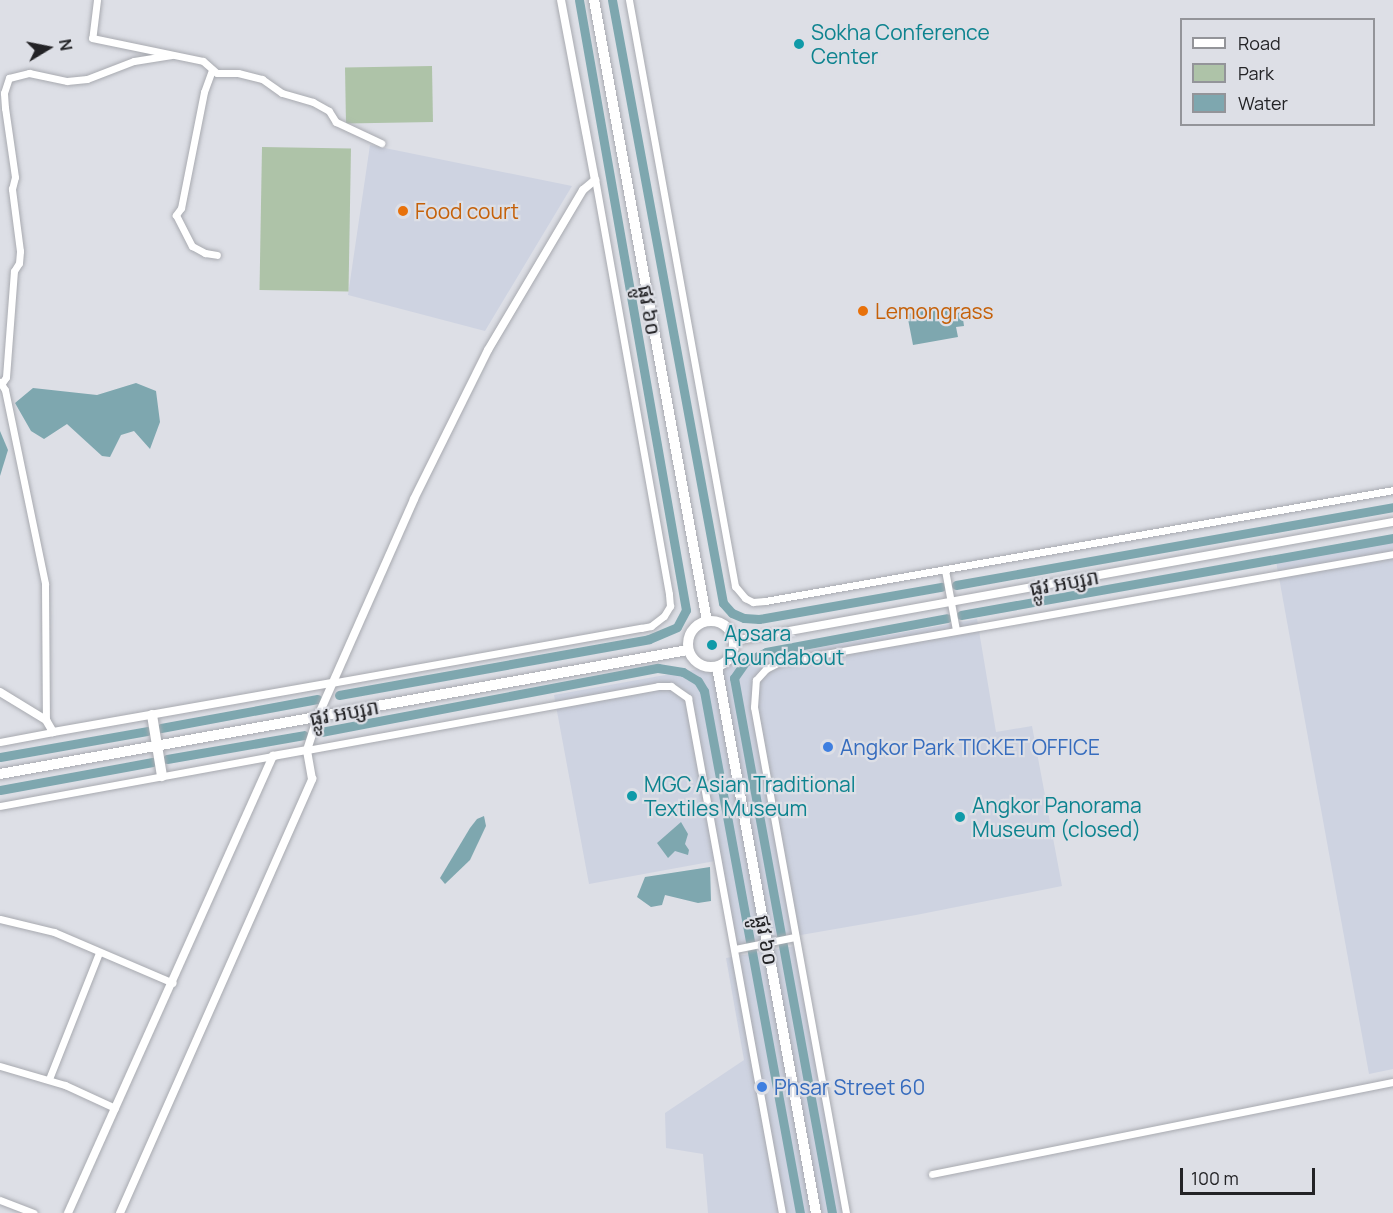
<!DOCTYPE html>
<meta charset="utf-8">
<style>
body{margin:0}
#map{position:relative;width:1393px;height:1213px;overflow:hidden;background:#dddfe6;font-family:Manrope,"Noto Sans Khmer",sans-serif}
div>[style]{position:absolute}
.built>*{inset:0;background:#ced3e1}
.green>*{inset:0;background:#aec3a8;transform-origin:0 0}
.water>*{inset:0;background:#7ea7af}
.canal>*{height:9px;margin:-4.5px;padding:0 4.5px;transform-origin:4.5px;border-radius:4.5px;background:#7ea7af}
.roads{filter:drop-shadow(0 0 2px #a8aab0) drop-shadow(0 0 2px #a8aab0)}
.minor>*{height:7px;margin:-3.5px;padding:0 3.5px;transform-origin:3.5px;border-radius:3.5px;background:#fff}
.tertiary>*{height:8px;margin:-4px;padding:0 4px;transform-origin:4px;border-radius:4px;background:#fff}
.secondary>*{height:10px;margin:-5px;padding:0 5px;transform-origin:5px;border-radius:5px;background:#fff}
.secondary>.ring{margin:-5px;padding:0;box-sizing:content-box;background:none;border:10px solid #fff;border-radius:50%}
.dots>*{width:16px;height:16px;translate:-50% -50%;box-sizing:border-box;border:3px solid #dddfe6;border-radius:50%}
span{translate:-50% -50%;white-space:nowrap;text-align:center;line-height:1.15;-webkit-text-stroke:4.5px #dddfe6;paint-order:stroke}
.culture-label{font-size:21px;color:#0d838f}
.left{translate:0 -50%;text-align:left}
.food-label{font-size:21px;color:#c56008}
.street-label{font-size:21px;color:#232326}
.shop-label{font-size:21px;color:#366cbe}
.legend{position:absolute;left:1180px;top:18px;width:195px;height:108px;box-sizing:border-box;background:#dddfe6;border:2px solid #939499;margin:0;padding:8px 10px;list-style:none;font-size:18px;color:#232326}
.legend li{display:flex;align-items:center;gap:12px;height:30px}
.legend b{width:30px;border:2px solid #939499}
.north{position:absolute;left:18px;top:18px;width:60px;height:60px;-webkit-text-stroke:4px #dddfe6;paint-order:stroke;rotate:80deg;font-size:16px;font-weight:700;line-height:24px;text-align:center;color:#232326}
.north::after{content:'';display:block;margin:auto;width:21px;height:27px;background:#232326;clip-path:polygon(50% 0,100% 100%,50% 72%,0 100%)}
.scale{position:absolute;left:1180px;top:1168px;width:135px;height:27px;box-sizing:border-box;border:3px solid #232326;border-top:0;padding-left:8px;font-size:18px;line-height:21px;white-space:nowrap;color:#232326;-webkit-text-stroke:4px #dddfe6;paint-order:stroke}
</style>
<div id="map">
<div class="built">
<div style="clip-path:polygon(370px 145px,572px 186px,485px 331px,348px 295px)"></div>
<div style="clip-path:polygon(1393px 540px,1393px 1069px,1369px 1074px,1276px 561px)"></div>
<div style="clip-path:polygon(977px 619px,996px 732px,1032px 726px,1062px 886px,916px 915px,732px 947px,715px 861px,589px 884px,554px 695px)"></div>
<div style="clip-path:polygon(795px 946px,843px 1213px,708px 1213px,703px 1154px,666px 1148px,665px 1113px,744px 1060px,726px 958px)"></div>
</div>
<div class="green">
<div style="left:432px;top:66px;width:56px;height:87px;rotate:89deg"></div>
<div style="left:262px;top:147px;width:89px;height:143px;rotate:1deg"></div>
</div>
<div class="water">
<div style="clip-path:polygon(956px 305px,957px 313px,962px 312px,964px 326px,956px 327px,958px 337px,913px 345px,907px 314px)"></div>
<div style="clip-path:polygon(136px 383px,156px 391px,160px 422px,150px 449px,134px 431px,121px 435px,110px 457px,102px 456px,67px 424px,44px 439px,31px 431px,15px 403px,33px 388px,97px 395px)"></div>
<div style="clip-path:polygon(0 431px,8px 450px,0 476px)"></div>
<div style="clip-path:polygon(484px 816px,486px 826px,470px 860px,445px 884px,440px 878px,470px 828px,477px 819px)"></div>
<div style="clip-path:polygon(681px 822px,688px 834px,685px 844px,689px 850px,688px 855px,675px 851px,668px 858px,657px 843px)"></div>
<div style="clip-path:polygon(710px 867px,711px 901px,698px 903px,665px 895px,662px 905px,651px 907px,637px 897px,645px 877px)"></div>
</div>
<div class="canal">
<div style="left:612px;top:0;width:613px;rotate:79.57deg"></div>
<div style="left:723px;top:603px;width:13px;rotate:48deg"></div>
<div style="left:732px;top:613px;width:13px;rotate:23deg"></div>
<div style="left:744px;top:618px;width:15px;rotate:4deg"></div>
<div style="left:759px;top:619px;width:185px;rotate:-10deg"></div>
<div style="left:956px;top:585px;width:444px;rotate:-10.1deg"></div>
<div style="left:961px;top:615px;width:439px;rotate:-10.1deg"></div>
<div style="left:339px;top:695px;width:315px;rotate:-10.2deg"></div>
<div style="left:649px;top:639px;width:30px;rotate:-23deg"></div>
<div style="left:677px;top:627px;width:19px;rotate:-62deg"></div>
<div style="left:686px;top:610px;width:619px;rotate:-99.95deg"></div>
<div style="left:161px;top:728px;width:159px;rotate:-10.5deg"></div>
<div style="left:321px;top:732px;width:343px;rotate:-10.8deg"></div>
<div style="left:658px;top:668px;width:25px;rotate:9deg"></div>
<div style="left:683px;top:672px;width:17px;rotate:31deg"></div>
<div style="left:698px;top:681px;width:12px;rotate:59deg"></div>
<div style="left:704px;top:691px;width:531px;rotate:79.58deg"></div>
<div style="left:0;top:757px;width:149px;rotate:-10deg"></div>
<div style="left:167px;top:759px;width:139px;rotate:-9.9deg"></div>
<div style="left:0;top:790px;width:155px;rotate:-10.4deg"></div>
<div style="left:832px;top:1213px;width:544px;rotate:-100.38deg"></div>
<div style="left:734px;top:678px;width:19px;rotate:-55deg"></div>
<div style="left:745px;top:662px;width:23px;rotate:-25deg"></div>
<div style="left:766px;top:652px;width:184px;rotate:-10.6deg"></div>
</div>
<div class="roads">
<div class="minor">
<div style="left:97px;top:0;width:38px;rotate:97deg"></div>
<div style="left:92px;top:38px;width:113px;rotate:11.7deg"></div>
<div style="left:203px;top:61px;width:18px;rotate:41deg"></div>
<div style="left:217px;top:73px;width:21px"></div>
<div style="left:238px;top:73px;width:25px;rotate:14deg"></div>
<div style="left:262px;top:79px;width:24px;rotate:35deg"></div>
<div style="left:282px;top:93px;width:32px;rotate:16deg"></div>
<div style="left:313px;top:102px;width:18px;rotate:29deg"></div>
<div style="left:329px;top:111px;width:13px;rotate:58deg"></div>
<div style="left:336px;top:122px;width:50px;rotate:25deg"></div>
<div style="left:629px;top:0;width:596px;rotate:79.75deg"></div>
<div style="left:735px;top:586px;width:16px;rotate:50deg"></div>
<div style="left:745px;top:598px;width:9px;rotate:27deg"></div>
<div style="left:753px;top:602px;width:12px;rotate:-5deg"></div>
<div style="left:765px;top:601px;width:638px;rotate:-10.02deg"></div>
<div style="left:212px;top:70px;width:23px;rotate:110deg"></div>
<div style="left:204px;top:92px;width:118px;rotate:101.2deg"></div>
<div style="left:181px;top:208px;width:9px;rotate:126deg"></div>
<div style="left:176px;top:215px;width:35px;rotate:63deg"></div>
<div style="left:192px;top:246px;width:15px;rotate:28deg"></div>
<div style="left:205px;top:253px;width:12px;rotate:9deg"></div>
<div style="left:0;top:382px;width:9px;rotate:58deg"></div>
<div style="left:5px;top:390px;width:198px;rotate:78.3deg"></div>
<div style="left:45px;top:584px;width:136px;rotate:89.6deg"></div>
<div style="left:2px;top:383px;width:7px;rotate:-56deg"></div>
<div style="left:6px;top:377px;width:106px;rotate:-85.7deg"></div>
<div style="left:14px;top:271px;width:9px;rotate:-58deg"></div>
<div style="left:19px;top:263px;width:12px;rotate:-85deg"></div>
<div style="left:20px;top:251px;width:63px;rotate:-97.4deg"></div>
<div style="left:12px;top:189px;width:12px;rotate:-76deg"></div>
<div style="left:15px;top:177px;width:70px;rotate:-98.2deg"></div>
<div style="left:5px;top:108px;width:15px;rotate:-94deg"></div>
<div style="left:4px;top:93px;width:16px;rotate:-72deg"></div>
<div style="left:9px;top:78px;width:21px;rotate:-14deg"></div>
<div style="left:29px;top:73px;width:39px;rotate:12deg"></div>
<div style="left:67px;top:81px;width:20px;rotate:-6deg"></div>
<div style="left:87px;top:79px;width:50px;rotate:-21deg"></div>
<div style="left:134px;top:61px;width:38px;rotate:-9deg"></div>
<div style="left:945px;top:570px;width:61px;rotate:79.6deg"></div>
<div style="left:331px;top:683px;width:315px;rotate:-10.1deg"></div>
<div style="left:641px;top:628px;width:10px;rotate:-11deg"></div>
<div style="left:651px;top:626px;width:16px;rotate:-38deg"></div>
<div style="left:664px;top:616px;width:12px;rotate:-59deg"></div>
<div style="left:670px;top:606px;width:12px;rotate:-95deg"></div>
<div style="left:669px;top:594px;width:421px;rotate:-100.1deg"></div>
<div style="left:0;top:742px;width:54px;rotate:-10.7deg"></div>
<div style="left:307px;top:750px;width:357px;rotate:-10.3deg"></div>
<div style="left:658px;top:686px;width:13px"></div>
<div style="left:671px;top:686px;width:21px;rotate:35deg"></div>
<div style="left:688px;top:698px;width:524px;rotate:79.66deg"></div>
<div style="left:0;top:806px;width:278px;rotate:-10.4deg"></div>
<div style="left:0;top:919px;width:56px;rotate:13.5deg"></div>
<div style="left:54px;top:932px;width:129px;rotate:23.2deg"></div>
<div style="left:735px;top:949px;width:61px;rotate:-11.3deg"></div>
<div style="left:0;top:1066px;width:68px;rotate:16.3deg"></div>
<div style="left:65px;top:1085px;width:55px;rotate:24.7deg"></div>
<div style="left:49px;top:1079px;width:136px;rotate:-68.4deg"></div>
<div style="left:932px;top:1174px;width:470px;rotate:-11.3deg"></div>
<div style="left:0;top:1200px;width:36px;rotate:21deg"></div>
<div style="left:846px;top:1213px;width:514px;rotate:-100.3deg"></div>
<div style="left:754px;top:707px;width:27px;rotate:-86deg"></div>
<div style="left:756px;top:680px;width:15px;rotate:-48deg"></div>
<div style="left:766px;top:669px;width:16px;rotate:-27deg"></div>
<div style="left:780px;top:662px;width:622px;rotate:-9.99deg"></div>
</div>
<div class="tertiary">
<div style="left:734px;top:641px;width:670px;rotate:-10.24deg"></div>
<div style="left:0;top:692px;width:54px;rotate:31.3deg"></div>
<div style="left:46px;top:720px;width:14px;rotate:60deg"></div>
<div style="left:53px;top:732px;width:282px;rotate:-10deg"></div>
<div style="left:68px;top:1213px;width:501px;rotate:-65.84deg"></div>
<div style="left:273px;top:756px;width:35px;rotate:-10deg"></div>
<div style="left:120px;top:1213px;width:475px;rotate:-66.1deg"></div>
<div style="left:312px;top:779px;width:29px;rotate:-100deg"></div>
<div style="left:307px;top:750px;width:36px;rotate:-72deg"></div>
<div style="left:318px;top:716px;width:237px;rotate:-66.1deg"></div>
<div style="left:414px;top:499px;width:166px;rotate:-63.6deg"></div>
<div style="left:488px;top:350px;width:186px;rotate:-59.3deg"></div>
<div style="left:583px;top:190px;width:16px;rotate:-40deg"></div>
<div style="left:595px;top:180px;width:183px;rotate:-100.7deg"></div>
</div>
<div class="secondary">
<div style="left:594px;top:0;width:631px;rotate:79.69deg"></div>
<div class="ring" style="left:688px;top:621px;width:36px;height:36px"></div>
<div style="left:717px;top:667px;width:555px;rotate:79.72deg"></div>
<div style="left:152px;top:715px;width:62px;rotate:80.7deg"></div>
<div style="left:0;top:774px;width:699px;rotate:-10.22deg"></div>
</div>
</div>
<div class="dots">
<div style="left:799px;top:44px;background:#0f9aa8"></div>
<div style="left:403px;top:211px;background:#e8710a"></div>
<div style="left:863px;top:311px;background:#e8710a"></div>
<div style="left:712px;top:645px;background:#0f9aa8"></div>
<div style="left:828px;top:747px;background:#3f7fe0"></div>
<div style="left:632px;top:796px;background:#0f9aa8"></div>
<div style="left:960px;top:817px;background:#0f9aa8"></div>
<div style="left:762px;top:1087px;background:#3f7fe0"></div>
</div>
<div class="culture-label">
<span class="left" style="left:811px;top:44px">Sokha Conference<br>Center</span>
<span class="left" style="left:724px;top:645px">Apsara<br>Roundabout</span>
<span class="left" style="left:644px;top:796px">MGC Asian Traditional<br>Textiles Museum</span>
<span class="left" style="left:972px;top:817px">Angkor Panorama<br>Museum (closed)</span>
</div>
<div class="food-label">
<span class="left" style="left:415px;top:211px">Food court</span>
<span class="left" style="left:875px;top:311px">Lemongrass</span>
</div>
<div class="street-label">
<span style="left:650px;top:310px;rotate:80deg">ផ្លូវ ៦០</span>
<span style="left:1064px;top:582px;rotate:-10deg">ផ្លូវ អប្សរា</span>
<span style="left:344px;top:712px;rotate:-10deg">ផ្លូវ អប្សរា</span>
<span style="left:767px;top:940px;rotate:80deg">ផ្លូវ ៦០</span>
</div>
<div class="shop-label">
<span class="left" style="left:840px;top:747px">Angkor Park TICKET OFFICE</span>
<span class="left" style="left:774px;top:1087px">Phsar Street 60</span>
</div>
<ul class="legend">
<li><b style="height:8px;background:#fff"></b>Road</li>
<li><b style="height:16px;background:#aec3a8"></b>Park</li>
<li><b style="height:16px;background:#7ea7af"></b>Water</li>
</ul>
<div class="north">N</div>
<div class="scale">100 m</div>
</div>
